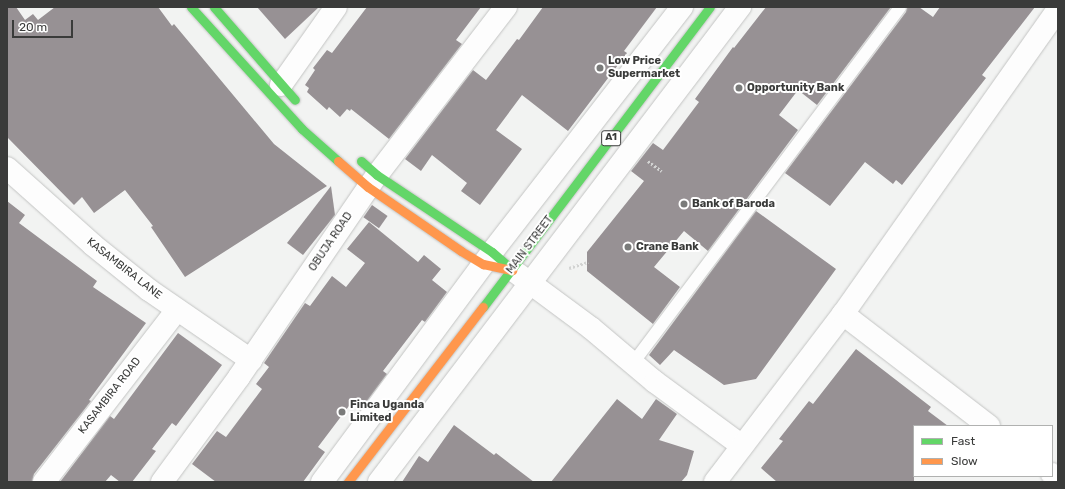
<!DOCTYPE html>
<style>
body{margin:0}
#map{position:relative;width:1065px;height:489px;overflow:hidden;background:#f2f3f2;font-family:Rubik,sans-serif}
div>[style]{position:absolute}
.building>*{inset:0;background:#979194;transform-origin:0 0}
.path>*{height:2.5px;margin-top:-1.25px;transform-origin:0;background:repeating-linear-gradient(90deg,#d2d3d2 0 2px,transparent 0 4px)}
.roads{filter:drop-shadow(0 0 1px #c3c4c3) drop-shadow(0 0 1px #c3c4c3)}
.lane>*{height:12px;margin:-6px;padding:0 6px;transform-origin:6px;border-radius:6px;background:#fdfdfd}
.street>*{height:22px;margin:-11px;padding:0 11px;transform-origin:11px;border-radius:11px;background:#fdfdfd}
.fast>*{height:9px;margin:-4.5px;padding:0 4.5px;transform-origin:4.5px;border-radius:4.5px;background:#63d668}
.slow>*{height:9px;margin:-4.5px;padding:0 4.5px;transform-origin:4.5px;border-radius:4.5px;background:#ff974d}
.dots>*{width:11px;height:11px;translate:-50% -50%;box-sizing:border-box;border:2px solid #fff;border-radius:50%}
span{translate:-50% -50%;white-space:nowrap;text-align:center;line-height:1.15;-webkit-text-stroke:4px #fff;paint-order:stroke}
.shield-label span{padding:1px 3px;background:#fff;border:1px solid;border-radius:3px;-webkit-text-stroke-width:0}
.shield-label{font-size:10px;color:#3a3b3a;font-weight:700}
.poi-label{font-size:11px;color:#3a3b3a;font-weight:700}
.left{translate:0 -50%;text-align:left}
.street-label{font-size:11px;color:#3a3b3a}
.frame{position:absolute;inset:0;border:8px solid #3a3b3a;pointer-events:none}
.legend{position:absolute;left:913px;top:425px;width:140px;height:52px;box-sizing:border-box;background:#fff;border:1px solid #b0b1b0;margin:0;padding:5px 7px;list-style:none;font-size:12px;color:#3a3b3a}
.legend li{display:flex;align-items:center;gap:8px;height:20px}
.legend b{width:20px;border:1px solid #b0b1b0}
.scale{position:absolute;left:12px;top:20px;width:61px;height:18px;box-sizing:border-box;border:2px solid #3a3b3a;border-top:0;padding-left:5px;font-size:12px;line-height:14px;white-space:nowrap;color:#3a3b3a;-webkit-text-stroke:3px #fff;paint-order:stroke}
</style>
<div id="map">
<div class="building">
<div style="clip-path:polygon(7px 7px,16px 7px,25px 20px,33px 14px,38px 20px,55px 7px,158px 7px,172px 26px,174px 24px,274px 144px,327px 186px,185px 277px,151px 227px,153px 226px,125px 190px,94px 213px,82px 197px,74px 205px,7px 137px)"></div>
<div style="clip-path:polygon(257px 7px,319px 7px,285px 39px)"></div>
<div style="clip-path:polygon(367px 7px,481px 7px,456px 40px,462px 44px,389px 139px,351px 109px,350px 111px,347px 109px,340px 117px,329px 107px,327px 110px,307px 92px,309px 88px,305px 85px,315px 70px,313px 68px,327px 50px,332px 53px)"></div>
<div style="clip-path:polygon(543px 7px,657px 7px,624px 51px,627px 53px,568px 131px,522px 95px,496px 130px,522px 149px,480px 205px,461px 191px,467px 183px,432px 155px,421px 171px,405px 159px,473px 70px,486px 80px,517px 39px,519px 40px)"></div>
<div style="clip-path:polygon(766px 7px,891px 7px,817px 105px,798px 90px,779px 115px,798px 130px,708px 251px,684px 231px,654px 267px,680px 287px,653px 324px,587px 271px,587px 252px,644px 181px,631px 171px,653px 143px,663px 150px,699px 102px,695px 99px,733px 47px,734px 48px)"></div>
<div style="clip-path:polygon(907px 7px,919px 7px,933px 17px,940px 7px,1035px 7px,982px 75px,986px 78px,902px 185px,896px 180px,893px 184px,865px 162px,830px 206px,785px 173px,906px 12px)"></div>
<div style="clip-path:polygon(331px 186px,335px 215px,303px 255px,287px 243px)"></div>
<div style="clip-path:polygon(7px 201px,25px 215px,19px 223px,97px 281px,93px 287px,146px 323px,89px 400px,91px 401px,34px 474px,32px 482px,7px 482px)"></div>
<div style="left:372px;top:205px;width:19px;height:15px;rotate:35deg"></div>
<div style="clip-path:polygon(756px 211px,836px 269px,756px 379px,724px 385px,674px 350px,660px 365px,649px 355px)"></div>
<div style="clip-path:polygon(369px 222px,418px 262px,424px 255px,441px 269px,432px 280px,447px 292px,425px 322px,422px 320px,383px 371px,387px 374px,364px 405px,355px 398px,318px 447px,325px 452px,303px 482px,216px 482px,192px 464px,217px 431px,226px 437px,262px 389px,256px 384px,269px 367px,264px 363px,305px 303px,310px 306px,332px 276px,346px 287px,365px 263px,347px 249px)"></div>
<div style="clip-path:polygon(178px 333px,222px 365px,176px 426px,172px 423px,152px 449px,156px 451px,132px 482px,120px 482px,111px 475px,105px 482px,60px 482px,110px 416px,114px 419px)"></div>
<div style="clip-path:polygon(856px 349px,931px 407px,928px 411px,948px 426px,914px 426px,914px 482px,777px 482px,761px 468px,783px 441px,779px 439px,809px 401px,813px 404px)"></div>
<div style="clip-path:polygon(617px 399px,642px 419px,656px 399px,677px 414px,659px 440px,694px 451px,687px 475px,681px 482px,551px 482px)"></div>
<div style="clip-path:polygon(454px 425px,494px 455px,496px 453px,534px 482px,402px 482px,419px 456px,428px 462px)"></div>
</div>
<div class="path">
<div style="left:648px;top:161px;width:17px;rotate:36deg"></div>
<div style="left:569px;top:268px;width:20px;rotate:-18deg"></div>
</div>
<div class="roads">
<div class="lane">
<div style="left:633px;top:363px;width:445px;rotate:-53.1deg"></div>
</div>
<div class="street">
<div style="left:281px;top:85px;width:95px;rotate:-54.8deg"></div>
<div style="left:7px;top:168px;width:115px;rotate:41.8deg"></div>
<div style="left:93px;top:245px;width:72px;rotate:38.8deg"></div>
<div style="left:149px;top:290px;width:124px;rotate:34.5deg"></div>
<div style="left:518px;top:274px;width:91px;rotate:36.5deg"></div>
<div style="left:591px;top:328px;width:84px;rotate:40.2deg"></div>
<div style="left:655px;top:382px;width:108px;rotate:36.3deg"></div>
<div style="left:843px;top:314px;width:184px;rotate:37.5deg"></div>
<div style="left:1052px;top:474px;width:8px;rotate:40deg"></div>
<div style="left:44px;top:482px;width:217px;rotate:-52.3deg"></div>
<div style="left:162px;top:482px;width:130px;rotate:-53.7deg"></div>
<div style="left:239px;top:377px;width:245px;rotate:-55.7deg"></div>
<div style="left:377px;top:175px;width:212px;rotate:-52.5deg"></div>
<div style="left:322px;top:482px;width:286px;rotate:-53.5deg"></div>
<div style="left:492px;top:252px;width:310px;rotate:-52.2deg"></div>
<div style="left:379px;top:482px;width:597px;rotate:-52.77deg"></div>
<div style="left:715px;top:482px;width:211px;rotate:-52.7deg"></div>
<div style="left:843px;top:314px;width:373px;rotate:-54.8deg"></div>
</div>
<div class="fast">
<div style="left:191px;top:7px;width:165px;rotate:47.7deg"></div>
<div style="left:302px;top:129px;width:48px;rotate:41.6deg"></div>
<div style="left:214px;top:7px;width:123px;rotate:48.9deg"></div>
<div style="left:361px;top:161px;width:21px;rotate:41deg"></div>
<div style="left:377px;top:175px;width:138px;rotate:33.8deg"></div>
<div style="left:492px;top:252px;width:20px;rotate:41deg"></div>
<div style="left:483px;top:307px;width:376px;rotate:-52.9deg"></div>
</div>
<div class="slow">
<div style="left:338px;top:161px;width:40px;rotate:41deg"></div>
<div style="left:368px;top:187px;width:113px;rotate:34.5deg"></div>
<div style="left:461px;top:251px;width:26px;rotate:31deg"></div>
<div style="left:483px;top:264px;width:30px;rotate:12deg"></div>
<div style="left:348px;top:482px;width:221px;rotate:-52.4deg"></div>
</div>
</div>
<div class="dots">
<div style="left:600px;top:68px;background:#7a7b7a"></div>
<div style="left:739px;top:88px;background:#7a7b7a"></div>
<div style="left:684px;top:204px;background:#7a7b7a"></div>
<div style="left:628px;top:247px;background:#7a7b7a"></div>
<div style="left:342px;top:412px;background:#7a7b7a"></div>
</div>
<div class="shield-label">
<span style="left:611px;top:138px">A1</span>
</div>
<div class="poi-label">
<span class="left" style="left:608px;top:68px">Low Price<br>Supermarket</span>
<span class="left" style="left:747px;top:88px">Opportunity Bank</span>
<span class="left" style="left:692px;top:204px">Bank of Baroda</span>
<span class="left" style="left:636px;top:247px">Crane Bank</span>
<span class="left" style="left:350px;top:412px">Finca Uganda<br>Limited</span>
</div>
<div class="street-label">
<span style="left:331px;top:242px;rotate:-56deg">OBUJA ROAD</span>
<span style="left:530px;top:245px;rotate:-53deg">MAIN STREET</span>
<span style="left:124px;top:269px;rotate:38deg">KASAMBIRA LANE</span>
<span style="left:110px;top:396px;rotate:-52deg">KASAMBIRA ROAD</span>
</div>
<div class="frame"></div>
<ul class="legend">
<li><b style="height:5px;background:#63d668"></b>Fast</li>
<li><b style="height:5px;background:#ff974d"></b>Slow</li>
</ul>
<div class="scale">20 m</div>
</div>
